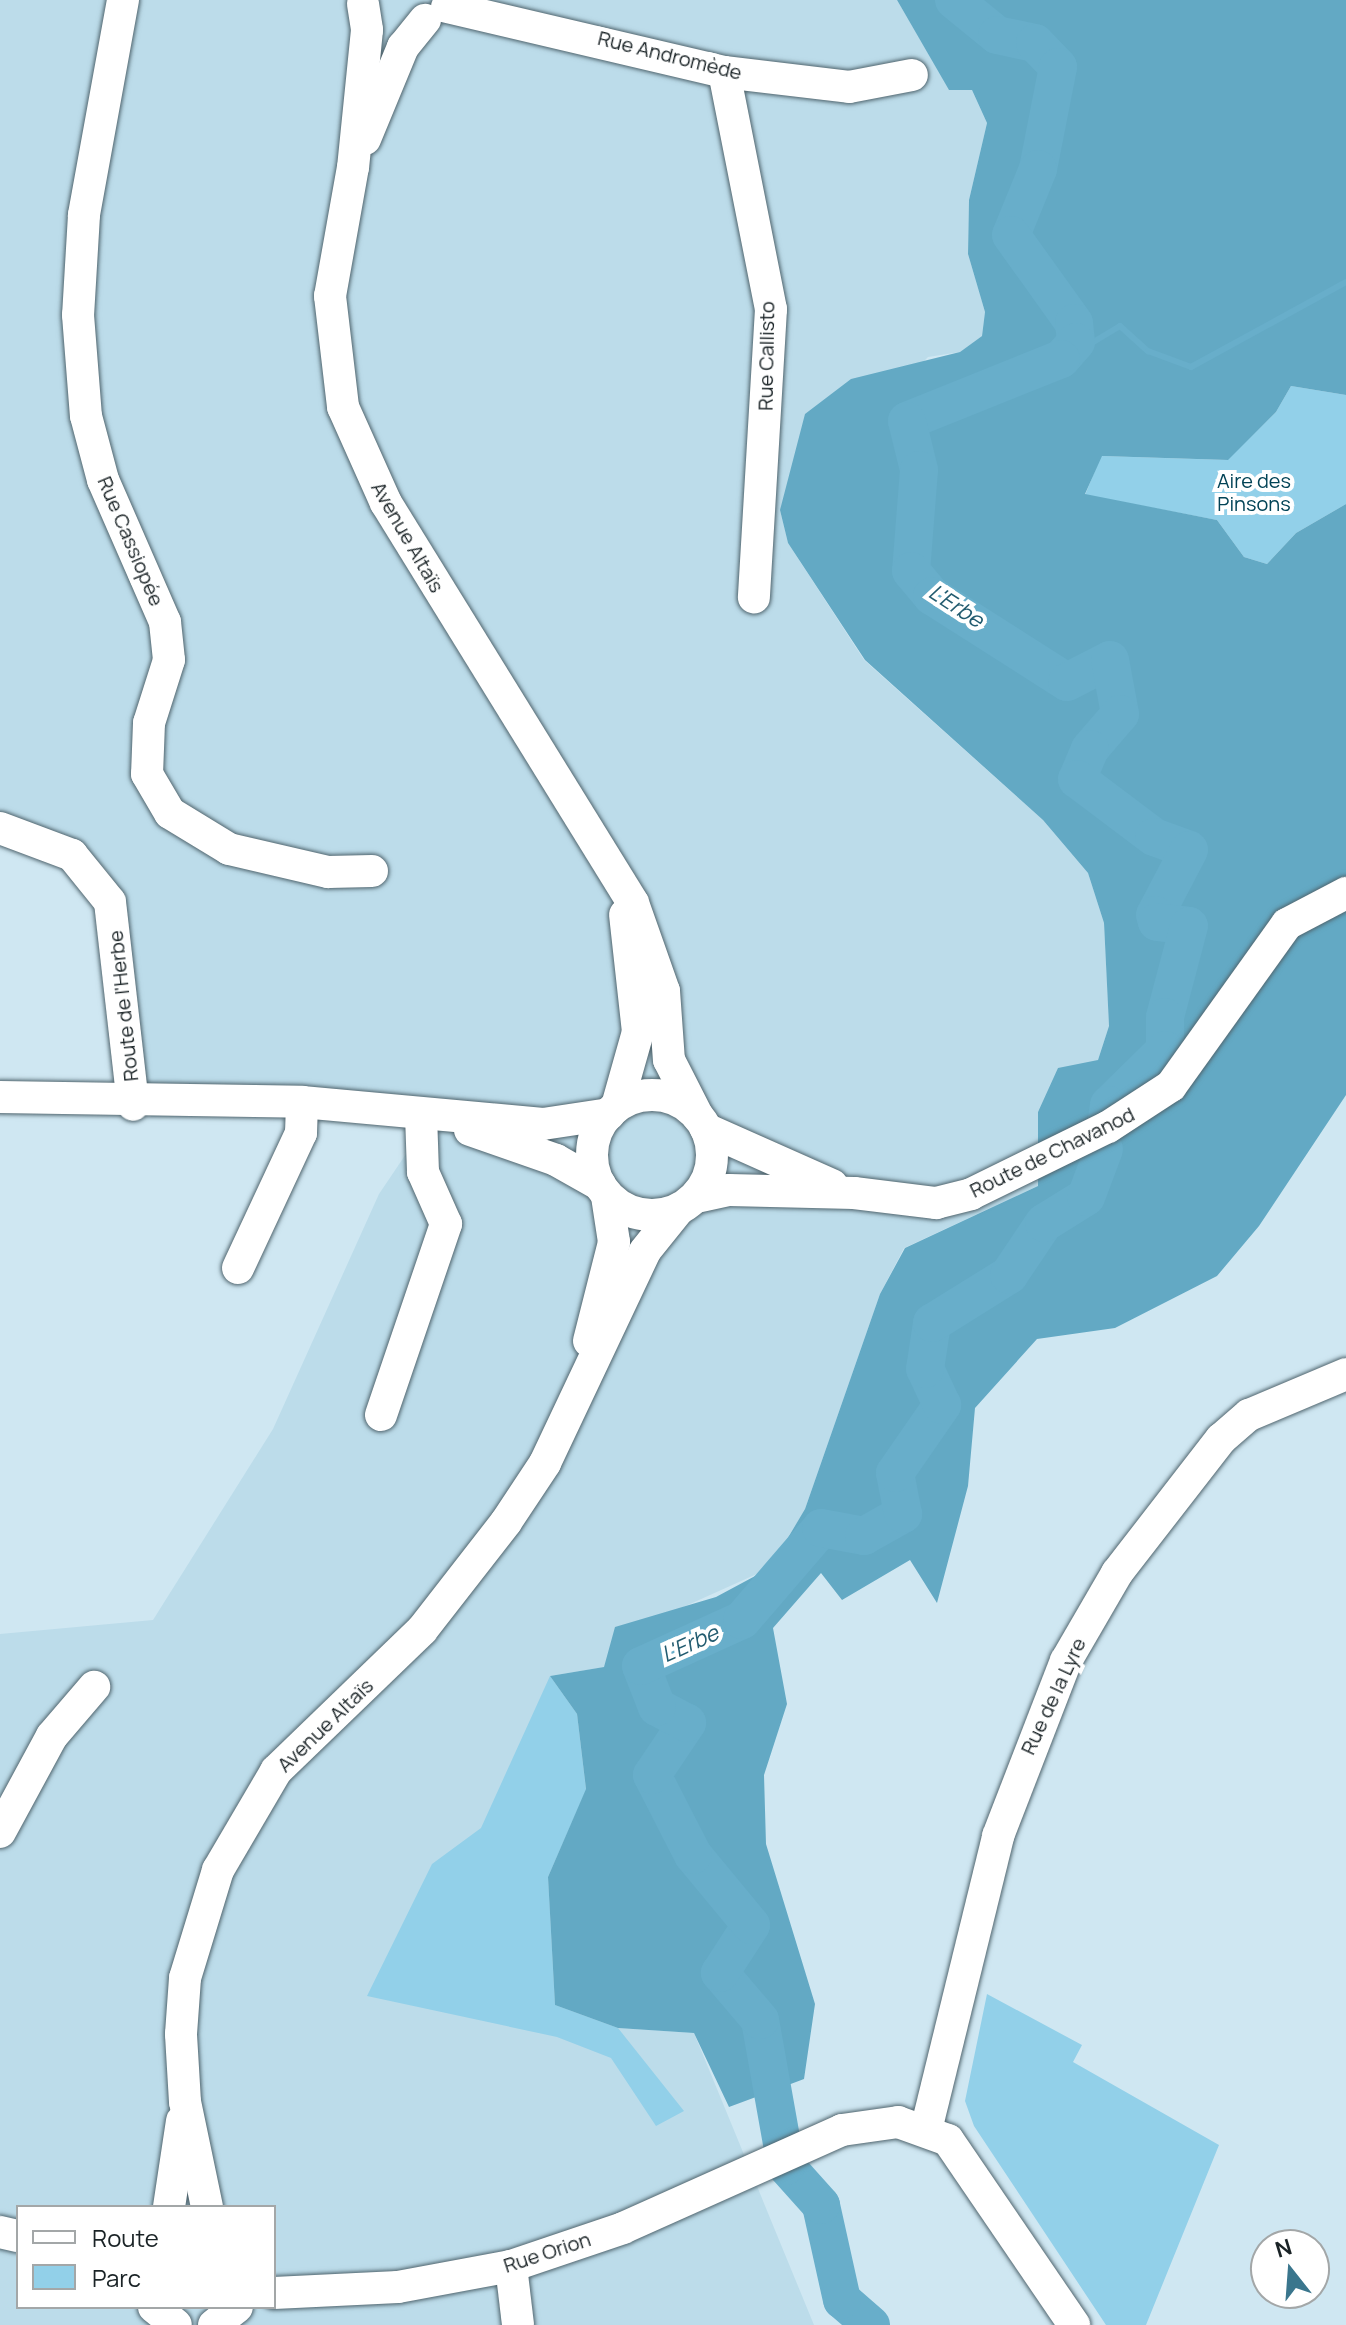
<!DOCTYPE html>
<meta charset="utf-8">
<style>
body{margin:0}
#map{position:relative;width:1346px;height:2325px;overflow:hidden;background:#cfe7f2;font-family:Manrope,sans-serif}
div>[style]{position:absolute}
.built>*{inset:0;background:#bcdcea}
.green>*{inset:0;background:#92d0e9}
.forest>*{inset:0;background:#63a9c4}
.stream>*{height:6px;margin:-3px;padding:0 3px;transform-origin:3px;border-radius:3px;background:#68aeca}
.river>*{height:38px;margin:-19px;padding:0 19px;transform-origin:19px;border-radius:19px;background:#68aeca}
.roads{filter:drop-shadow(0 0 2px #50656e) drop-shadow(0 0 2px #50656e)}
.minor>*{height:32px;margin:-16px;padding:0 16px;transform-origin:16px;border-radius:16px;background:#fff}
.minor>.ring{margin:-16px;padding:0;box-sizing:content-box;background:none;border:32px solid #fff;border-radius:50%}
span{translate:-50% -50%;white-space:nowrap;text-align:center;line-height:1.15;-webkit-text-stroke:8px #fff;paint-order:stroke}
.street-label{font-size:20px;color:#1a2326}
.park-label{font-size:20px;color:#024356}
.water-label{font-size:22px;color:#235c70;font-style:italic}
.legend{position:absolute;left:16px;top:2205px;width:260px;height:104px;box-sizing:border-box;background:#fff;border:2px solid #a3a7a8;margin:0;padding:10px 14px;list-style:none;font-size:24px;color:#1a2326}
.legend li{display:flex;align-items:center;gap:16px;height:40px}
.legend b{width:40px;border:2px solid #a3a7a8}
.north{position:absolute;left:1250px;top:2229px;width:80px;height:80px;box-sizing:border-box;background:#fff;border:2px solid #a3a7a8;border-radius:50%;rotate:343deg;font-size:22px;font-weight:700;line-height:32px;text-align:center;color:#1a2326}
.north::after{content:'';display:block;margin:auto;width:28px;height:36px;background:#3a768d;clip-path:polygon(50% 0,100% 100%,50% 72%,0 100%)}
</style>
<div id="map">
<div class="built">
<div style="clip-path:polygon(evenodd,0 0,897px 0,949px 89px,972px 90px,987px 123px,969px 200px,968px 254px,985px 312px,982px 336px,960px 352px,928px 357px,780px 510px,788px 543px,864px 660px,1043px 820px,1088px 873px,1104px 923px,1109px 1026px,1098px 1060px,1038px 1111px,1038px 1186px,904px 1248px,880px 1294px,805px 1509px,770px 1568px,670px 1613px,605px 1667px,550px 1676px,577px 1714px,618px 2028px,694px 2033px,814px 2325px,0 2325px,0 1634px,153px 1620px,273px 1429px,379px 1194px,408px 1151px,408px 1127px,276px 1115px,151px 1117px,125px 910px,109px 873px,84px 846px,0 817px,0 0,18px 2207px,274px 2207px,274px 2307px,18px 2307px,18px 2207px)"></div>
</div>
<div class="green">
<div style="clip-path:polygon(1291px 386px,1346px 395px,1346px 504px,1296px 533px,1267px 564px,1244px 557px,1217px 520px,1085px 495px,1101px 456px,1227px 460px,1276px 412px)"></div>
<div style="clip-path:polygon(550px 1676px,577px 1714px,586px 1790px,548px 1877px,555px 2005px,618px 2028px,684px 2111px,656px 2126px,611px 2058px,557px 2037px,367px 1996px,432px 1864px,481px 1828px)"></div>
<div style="clip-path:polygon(987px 1994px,1082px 2045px,1073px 2062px,1219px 2145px,1146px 2325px,1106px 2325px,974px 2126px,965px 2101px)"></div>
</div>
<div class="forest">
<div style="clip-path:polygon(897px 0,1346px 0,1346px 395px,1291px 386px,1276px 412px,1228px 460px,1102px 456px,1085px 494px,1217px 520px,1244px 557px,1267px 564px,1296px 533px,1346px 504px,1346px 1095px,1259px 1226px,1217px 1276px,1115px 1328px,1037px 1339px,975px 1408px,968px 1486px,937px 1603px,910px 1560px,842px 1600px,821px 1573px,773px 1628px,787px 1704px,764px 1775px,766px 1844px,815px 2004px,804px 2079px,729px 2107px,694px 2033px,618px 2028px,555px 2005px,548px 1877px,586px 1789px,577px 1714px,550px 1676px,604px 1667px,615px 1627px,716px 1597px,770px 1568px,805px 1509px,880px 1294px,905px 1248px,1038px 1186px,1038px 1112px,1058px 1068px,1098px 1060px,1109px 1026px,1104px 923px,1088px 873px,1043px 820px,865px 660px,788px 543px,780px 510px,805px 414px,851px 379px,960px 352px,982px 336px,985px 312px,968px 254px,969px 200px,987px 123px,972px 90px,949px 90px)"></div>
</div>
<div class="stream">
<div style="left:1076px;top:342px;width:14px;rotate:8deg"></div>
<div style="left:1090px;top:344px;width:35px;rotate:-31deg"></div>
<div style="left:1120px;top:326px;width:38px;rotate:42deg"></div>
<div style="left:1148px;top:351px;width:46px;rotate:20.4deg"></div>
<div style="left:1191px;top:367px;width:177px;rotate:-28.7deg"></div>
</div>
<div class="river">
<div style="left:954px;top:0;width:55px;rotate:39.1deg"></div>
<div style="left:997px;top:35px;width:39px;rotate:12deg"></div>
<div style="left:1035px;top:43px;width:33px;rotate:46deg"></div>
<div style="left:1058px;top:67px;width:104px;rotate:101.1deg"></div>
<div style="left:1038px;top:169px;width:71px;rotate:112.2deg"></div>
<div style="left:1011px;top:235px;width:108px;rotate:54.4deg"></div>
<div style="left:1074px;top:323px;width:19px;rotate:84deg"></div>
<div style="left:1076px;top:342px;width:23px;rotate:131deg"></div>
<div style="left:1061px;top:359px;width:166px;rotate:158.1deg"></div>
<div style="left:907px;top:421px;width:50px;rotate:76.2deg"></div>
<div style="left:919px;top:470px;width:101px;rotate:94.5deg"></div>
<div style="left:911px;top:571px;width:33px;rotate:50deg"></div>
<div style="left:932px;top:596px;width:160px;rotate:32.5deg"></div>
<div style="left:1067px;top:682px;width:48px;rotate:-27.1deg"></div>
<div style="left:1110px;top:660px;width:55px;rotate:79.5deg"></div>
<div style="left:1120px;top:714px;width:46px;rotate:130.6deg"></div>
<div style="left:1090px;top:749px;width:33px;rotate:113deg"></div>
<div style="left:1077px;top:779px;width:96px;rotate:37deg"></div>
<div style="left:1154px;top:837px;width:37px;rotate:20deg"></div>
<div style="left:1189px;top:850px;width:73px;rotate:117.6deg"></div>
<div style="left:1155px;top:915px;width:7px;rotate:74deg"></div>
<div style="left:1157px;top:922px;width:32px;rotate:7deg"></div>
<div style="left:1189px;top:926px;width:94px;rotate:104.8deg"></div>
<div style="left:1165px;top:1017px;width:33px;rotate:90deg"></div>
<div style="left:1165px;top:1050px;width:78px;rotate:135.5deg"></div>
<div style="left:1109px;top:1105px;width:15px;rotate:98deg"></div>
<div style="left:871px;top:2325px;width:38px;rotate:-139deg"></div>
<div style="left:842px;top:2300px;width:97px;rotate:-102.5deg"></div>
<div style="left:821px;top:2205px;width:52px;rotate:-131.9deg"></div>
<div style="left:786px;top:2166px;width:148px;rotate:-100.1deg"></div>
<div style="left:760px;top:2020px;width:62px;rotate:-130.4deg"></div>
<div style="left:720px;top:1973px;width:57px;rotate:-57.1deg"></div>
<div style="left:751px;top:1925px;width:91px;rotate:-129.6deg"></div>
<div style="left:693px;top:1855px;width:90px;rotate:-117.1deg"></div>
<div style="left:652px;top:1775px;width:63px;rotate:-56.1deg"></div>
<div style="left:687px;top:1723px;width:34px;rotate:-152deg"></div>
<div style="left:657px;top:1707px;width:44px;rotate:-111.3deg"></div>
<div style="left:641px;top:1666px;width:111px;rotate:-24.5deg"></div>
<div style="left:742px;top:1620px;width:121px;rotate:-49.3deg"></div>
<div style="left:821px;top:1528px;width:44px;rotate:10.5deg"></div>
<div style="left:864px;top:1536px;width:45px;rotate:-29.4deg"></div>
<div style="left:903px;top:1514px;width:42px;rotate:-101deg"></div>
<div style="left:895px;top:1473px;width:83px;rotate:-55.3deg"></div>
<div style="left:942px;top:1405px;width:40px;rotate:-115deg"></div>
<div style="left:925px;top:1369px;width:47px;rotate:-81.3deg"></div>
<div style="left:932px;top:1323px;width:91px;rotate:-31.9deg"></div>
<div style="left:1009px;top:1275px;width:63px;rotate:-56.1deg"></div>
<div style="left:1044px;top:1223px;width:49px;rotate:-31.8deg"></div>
<div style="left:1086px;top:1197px;width:51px;rotate:-69.4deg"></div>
</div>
<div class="roads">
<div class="minor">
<div style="left:123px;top:0;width:219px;rotate:100.3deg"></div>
<div style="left:84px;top:215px;width:100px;rotate:93.4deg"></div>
<div style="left:78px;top:315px;width:101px;rotate:85.5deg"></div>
<div style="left:86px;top:416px;width:66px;rotate:75.1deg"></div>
<div style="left:103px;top:480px;width:155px;rotate:66.4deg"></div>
<div style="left:165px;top:622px;width:38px;rotate:84deg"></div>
<div style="left:169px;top:660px;width:66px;rotate:107.6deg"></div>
<div style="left:149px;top:723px;width:51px;rotate:92.2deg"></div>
<div style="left:147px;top:774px;width:45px;rotate:59.5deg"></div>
<div style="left:170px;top:813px;width:69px;rotate:31.4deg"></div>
<div style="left:229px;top:849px;width:102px;rotate:13.1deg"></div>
<div style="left:328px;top:872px;width:44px;rotate:-1.3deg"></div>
<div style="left:363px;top:4px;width:26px;rotate:81deg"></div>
<div style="left:367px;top:30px;width:138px;rotate:95.8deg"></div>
<div style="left:353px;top:167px;width:131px;rotate:100.1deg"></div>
<div style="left:330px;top:296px;width:112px;rotate:83.3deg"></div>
<div style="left:343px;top:407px;width:105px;rotate:65.9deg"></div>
<div style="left:386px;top:503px;width:470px;rotate:58.3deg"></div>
<div style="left:633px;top:903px;width:93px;rotate:70.6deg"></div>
<div style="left:664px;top:991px;width:69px;rotate:85.9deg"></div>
<div style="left:669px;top:1060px;width:62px;rotate:63deg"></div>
<div style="left:447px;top:7px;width:285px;rotate:13.2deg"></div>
<div style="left:724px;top:72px;width:126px;rotate:6.8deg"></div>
<div style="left:849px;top:87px;width:64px;rotate:-10.8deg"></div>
<div style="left:724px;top:72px;width:242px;rotate:78.8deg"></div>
<div style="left:771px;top:309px;width:289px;rotate:93.4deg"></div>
<div style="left:365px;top:139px;width:100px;rotate:-67.6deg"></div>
<div style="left:403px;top:47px;width:35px;rotate:-51deg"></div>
<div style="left:0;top:828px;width:77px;rotate:20.6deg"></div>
<div style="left:72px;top:855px;width:60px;rotate:51deg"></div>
<div style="left:110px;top:902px;width:204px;rotate:83.5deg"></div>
<div class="ring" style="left:592px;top:1095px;width:88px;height:88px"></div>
<div style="left:0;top:1097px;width:302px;rotate:0.9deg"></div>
<div style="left:302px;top:1102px;width:242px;rotate:5.2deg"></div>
<div style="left:543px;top:1124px;width:67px;rotate:-8.6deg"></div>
<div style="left:617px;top:1106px;width:77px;rotate:-74.2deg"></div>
<div style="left:638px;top:1032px;width:118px;rotate:-96.3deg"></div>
<div style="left:706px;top:1129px;width:138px;rotate:24deg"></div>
<div style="left:470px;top:1130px;width:91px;rotate:19.2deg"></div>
<div style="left:556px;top:1160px;width:51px;rotate:29.6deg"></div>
<div style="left:696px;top:1197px;width:34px;rotate:-12deg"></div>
<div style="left:729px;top:1190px;width:125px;rotate:1.4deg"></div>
<div style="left:854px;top:1193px;width:83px;rotate:7deg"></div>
<div style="left:936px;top:1203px;width:36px;rotate:-14deg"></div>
<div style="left:971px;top:1194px;width:153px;rotate:-26.1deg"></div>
<div style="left:1108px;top:1127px;width:75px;rotate:-33.1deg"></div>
<div style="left:1171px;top:1086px;width:199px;rotate:-54.4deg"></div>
<div style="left:1287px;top:924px;width:67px;rotate:-27.7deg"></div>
<div style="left:238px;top:1268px;width:149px;rotate:-65deg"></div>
<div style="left:301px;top:1133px;width:31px;rotate:-88deg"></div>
<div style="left:589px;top:1341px;width:102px;rotate:-75.8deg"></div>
<div style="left:614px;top:1242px;width:47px;rotate:-98.7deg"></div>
<div style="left:381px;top:1415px;width:202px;rotate:-71.2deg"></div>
<div style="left:446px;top:1224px;width:57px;rotate:-113.9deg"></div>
<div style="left:423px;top:1172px;width:58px;rotate:-92deg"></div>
<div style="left:0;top:1832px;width:109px;rotate:-61.6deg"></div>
<div style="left:52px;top:1736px;width:65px;rotate:-49.4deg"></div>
<div style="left:927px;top:2126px;width:299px;rotate:-76.2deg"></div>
<div style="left:998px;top:1836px;width:188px;rotate:-68.8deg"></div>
<div style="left:1066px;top:1661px;width:102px;rotate:-59.9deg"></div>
<div style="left:1117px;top:1573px;width:170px;rotate:-52.2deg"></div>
<div style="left:1221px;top:1439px;width:37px;rotate:-41deg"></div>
<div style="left:1249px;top:1415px;width:105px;rotate:-22.9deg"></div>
<div style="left:169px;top:2207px;width:87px;rotate:-81.4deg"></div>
<div style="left:207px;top:2207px;width:107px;rotate:-101.8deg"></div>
<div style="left:185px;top:2102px;width:68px;rotate:-93.4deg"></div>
<div style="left:181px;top:2034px;width:56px;rotate:-85.9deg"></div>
<div style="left:185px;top:1978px;width:113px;rotate:-73deg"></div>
<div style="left:218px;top:1870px;width:115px;rotate:-59.6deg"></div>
<div style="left:276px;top:1771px;width:203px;rotate:-44deg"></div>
<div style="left:422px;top:1630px;width:137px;rotate:-52.1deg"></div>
<div style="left:506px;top:1522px;width:71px;rotate:-56.5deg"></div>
<div style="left:545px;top:1463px;width:234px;rotate:-64.7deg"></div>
<div style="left:645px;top:1251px;width:53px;rotate:-51.2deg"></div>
<div style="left:0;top:2232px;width:18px;rotate:13deg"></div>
<div style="left:511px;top:2266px;width:59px;rotate:83.2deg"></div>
<div style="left:274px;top:2293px;width:124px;rotate:-2.8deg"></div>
<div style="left:398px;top:2287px;width:115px;rotate:-10.5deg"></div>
<div style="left:511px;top:2266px;width:118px;rotate:-18.7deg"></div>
<div style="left:623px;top:2228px;width:240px;rotate:-24.1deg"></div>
<div style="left:842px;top:2130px;width:57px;rotate:-8.1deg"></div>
<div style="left:898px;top:2122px;width:53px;rotate:19.8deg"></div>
<div style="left:948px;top:2140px;width:224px;rotate:55.7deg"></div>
<div style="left:154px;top:2307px;width:28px;rotate:39deg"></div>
<div style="left:214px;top:2325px;width:29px;rotate:-38deg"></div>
</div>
</div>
<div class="street-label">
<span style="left:670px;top:55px;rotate:14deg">Rue Andromède</span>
<span style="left:766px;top:356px;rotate:-89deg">Rue Callisto</span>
<span style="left:408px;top:537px;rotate:60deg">Avenue Altaïs</span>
<span style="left:131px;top:541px;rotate:67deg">Rue Cassiopée</span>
<span style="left:123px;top:1006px;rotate:-96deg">Route de l'Herbe</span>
<span style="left:1052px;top:1152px;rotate:-26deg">Route de Chavanod</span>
<span style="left:1053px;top:1696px;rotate:-65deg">Rue de la Lyre</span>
<span style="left:325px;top:1725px;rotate:-44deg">Avenue Altaïs</span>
<span style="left:547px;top:2252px;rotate:-18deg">Rue Orion</span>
</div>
<div class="park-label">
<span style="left:1254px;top:492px">Aire des<br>Pinsons</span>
</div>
<div class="water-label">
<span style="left:956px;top:606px;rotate:33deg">L'Erbe</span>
<span style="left:690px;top:1644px;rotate:-24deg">L'Erbe</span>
</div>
<ul class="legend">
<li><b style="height:10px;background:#fff"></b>Route</li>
<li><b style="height:22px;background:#92d0e9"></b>Parc</li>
</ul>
<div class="north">N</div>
</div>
